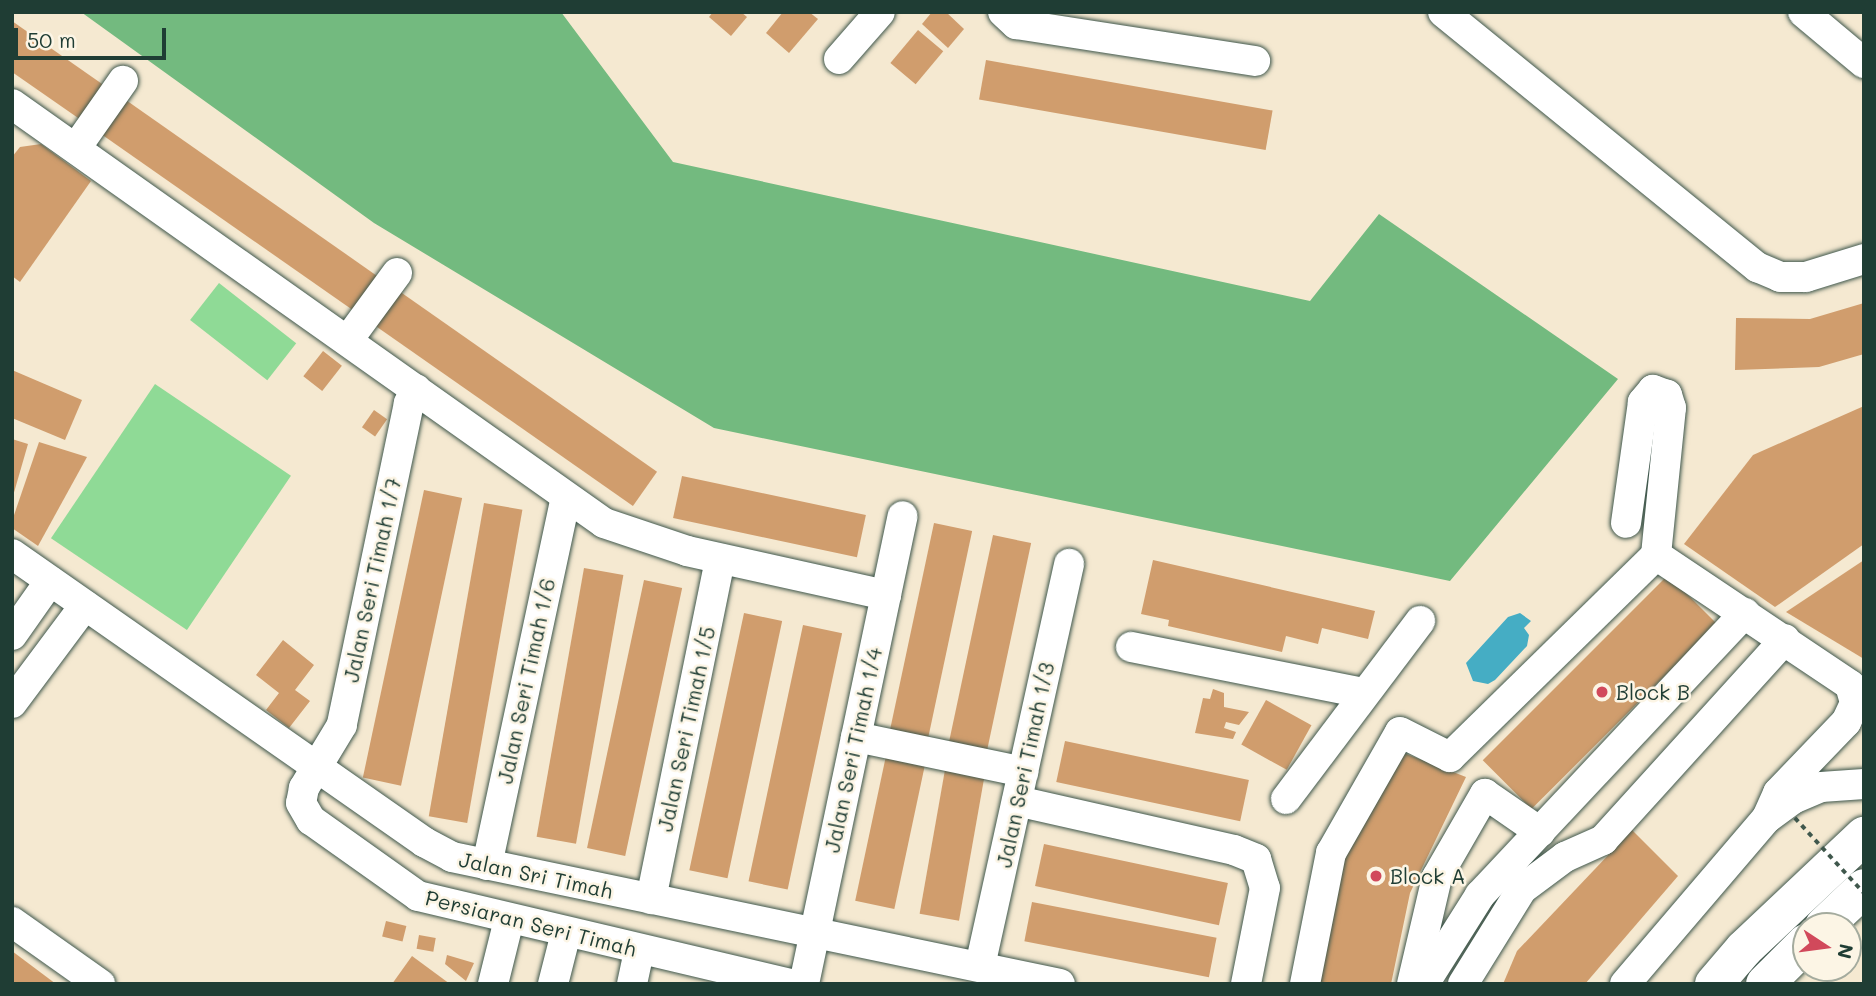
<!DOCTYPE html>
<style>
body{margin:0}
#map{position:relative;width:1876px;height:996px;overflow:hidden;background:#f5e9d1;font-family:Mali,sans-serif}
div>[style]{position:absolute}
.green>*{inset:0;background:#8fda96;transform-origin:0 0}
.forest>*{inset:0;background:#73ba7f}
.water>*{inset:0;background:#45adc4}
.building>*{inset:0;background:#d09d6d;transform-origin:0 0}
.roads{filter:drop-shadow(0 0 2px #3f574c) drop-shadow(0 0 2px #3f574c)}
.minor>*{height:30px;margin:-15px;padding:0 15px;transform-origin:15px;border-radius:15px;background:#fff}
.highway>*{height:38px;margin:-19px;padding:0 19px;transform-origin:19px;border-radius:19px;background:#fff}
.path-bridge>*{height:3.5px;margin-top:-1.75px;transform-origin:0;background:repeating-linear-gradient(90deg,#3f574c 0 5px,transparent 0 10px)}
.dots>*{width:19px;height:19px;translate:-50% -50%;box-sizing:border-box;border:4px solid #fcf5e5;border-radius:50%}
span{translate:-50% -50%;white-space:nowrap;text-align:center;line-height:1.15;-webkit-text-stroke:5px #fcf5e5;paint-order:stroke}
.street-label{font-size:21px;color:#1f3d34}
.poi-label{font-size:21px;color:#1f3d34}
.left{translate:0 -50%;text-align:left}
.frame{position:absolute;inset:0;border:14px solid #1f3d34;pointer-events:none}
.north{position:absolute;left:1792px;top:912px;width:70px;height:70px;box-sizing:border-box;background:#fcf5e5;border:2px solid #a4ab9e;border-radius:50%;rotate:103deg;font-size:19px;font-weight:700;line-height:28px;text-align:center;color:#1f3d34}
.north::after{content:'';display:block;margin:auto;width:24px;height:32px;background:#d1495b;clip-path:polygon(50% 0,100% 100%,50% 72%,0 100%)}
.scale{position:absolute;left:14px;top:28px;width:152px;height:32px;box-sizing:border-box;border:4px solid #1f3d34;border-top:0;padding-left:9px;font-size:21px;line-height:24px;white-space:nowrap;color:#1f3d34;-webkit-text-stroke:5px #fcf5e5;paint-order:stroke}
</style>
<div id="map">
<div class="green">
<div style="left:219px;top:283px;width:98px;height:47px;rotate:38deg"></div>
<div style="left:155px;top:384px;width:164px;height:186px;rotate:34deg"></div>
</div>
<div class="forest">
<div style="clip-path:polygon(81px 12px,561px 12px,673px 162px,1310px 301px,1379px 214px,1618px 379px,1450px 581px,714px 428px,374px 223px)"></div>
</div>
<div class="water">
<div style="clip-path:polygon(1520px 613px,1531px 621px,1524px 628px,1529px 635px,1527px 646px,1495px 680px,1488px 684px,1473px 681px,1466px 663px,1508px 617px)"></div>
</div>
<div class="building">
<div style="clip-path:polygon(713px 12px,741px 12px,747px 17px,731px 36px,709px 17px)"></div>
<div style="clip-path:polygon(783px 12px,809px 12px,818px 19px,789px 53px,766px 33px)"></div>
<div style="clip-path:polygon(932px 12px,946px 12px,964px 29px,948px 48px,922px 24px)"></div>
<div style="clip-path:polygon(12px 21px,105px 86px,81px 120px,12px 72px)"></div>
<div style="left:918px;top:30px;width:33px;height:43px;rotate:40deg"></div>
<div style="left:986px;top:60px;width:291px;height:40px;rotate:10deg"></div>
<div style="left:123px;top:98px;width:315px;height:42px;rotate:35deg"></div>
<div style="clip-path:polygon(41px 144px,91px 181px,20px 282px,12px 276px,12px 157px,20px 147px)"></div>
<div style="left:399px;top:291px;width:315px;height:42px;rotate:35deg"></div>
<div style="clip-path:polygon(1864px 303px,1864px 354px,1819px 367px,1735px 370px,1736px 318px,1810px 319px)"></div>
<div style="left:323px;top:351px;width:24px;height:32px;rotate:38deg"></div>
<div style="clip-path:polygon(12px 370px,82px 400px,65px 440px,12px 418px)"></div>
<div style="clip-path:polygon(1864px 406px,1864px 544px,1775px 607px,1684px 544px,1753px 455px)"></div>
<div style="left:374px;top:410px;width:16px;height:21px;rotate:35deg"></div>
<div style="clip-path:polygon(12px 439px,28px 444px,13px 496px,12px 496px)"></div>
<div style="clip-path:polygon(39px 442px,87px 457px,38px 546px,12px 528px,12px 521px)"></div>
<div style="left:682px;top:476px;width:188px;height:43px;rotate:12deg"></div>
<div style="left:424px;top:490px;width:39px;height:294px;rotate:12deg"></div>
<div style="left:484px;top:503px;width:39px;height:318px;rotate:10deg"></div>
<div style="left:934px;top:523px;width:39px;height:217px;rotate:12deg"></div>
<div style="left:993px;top:535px;width:39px;height:217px;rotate:12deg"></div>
<div style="clip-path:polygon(1153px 560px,1375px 611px,1368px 639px,1322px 628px,1318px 644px,1286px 636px,1282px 652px,1168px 626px,1169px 620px,1141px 614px)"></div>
<div style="clip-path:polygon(1864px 560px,1864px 659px,1786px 612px)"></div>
<div style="left:584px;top:568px;width:40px;height:273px;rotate:10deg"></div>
<div style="left:1668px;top:575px;width:69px;height:262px;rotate:45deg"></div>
<div style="left:644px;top:580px;width:39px;height:274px;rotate:12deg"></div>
<div style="left:744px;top:613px;width:39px;height:263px;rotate:12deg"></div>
<div style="left:803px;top:625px;width:40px;height:262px;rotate:12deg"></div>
<div style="clip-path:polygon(283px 640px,314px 665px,295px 690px,310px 701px,289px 728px,266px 710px,279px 693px,256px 675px)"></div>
<div style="clip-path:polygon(1213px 689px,1224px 693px,1224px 707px,1249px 712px,1239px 725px,1226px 722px,1224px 728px,1236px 732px,1233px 739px,1195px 733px,1203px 698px,1210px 699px)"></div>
<div style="left:1266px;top:700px;width:52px;height:51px;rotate:29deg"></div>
<div style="left:1065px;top:741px;width:188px;height:42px;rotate:12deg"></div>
<div style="clip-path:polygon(1396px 750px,1466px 777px,1410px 893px,1391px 984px,1307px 984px,1338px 860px)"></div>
<div style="left:887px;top:751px;width:40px;height:153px;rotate:12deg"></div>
<div style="left:946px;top:764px;width:40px;height:152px;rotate:10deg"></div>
<div style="clip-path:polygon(1632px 830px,1678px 876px,1585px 984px,1503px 984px,1517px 951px)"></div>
<div style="left:1044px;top:844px;width:188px;height:43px;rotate:12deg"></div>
<div style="left:1032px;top:902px;width:188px;height:40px;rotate:11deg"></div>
<div style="left:386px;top:921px;width:21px;height:16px;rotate:14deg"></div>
<div style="left:419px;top:935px;width:17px;height:14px;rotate:10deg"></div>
<div style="clip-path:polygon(12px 951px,56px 984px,12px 984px)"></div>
<div style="clip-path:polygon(447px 955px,474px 963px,466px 981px,445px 964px)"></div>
<div style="clip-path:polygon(412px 956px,450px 984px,392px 984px)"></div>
</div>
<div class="roads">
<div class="minor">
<div style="left:1003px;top:12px;width:18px;rotate:43deg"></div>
<div style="left:1016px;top:24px;width:242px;rotate:8.8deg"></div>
<div style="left:1443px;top:12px;width:405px;rotate:39.1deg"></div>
<div style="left:1757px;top:267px;width:25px;rotate:23deg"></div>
<div style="left:1780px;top:277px;width:26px"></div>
<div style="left:1806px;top:277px;width:61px;rotate:-17.2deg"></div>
<div style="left:1803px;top:12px;width:80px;rotate:39.9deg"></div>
<div style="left:839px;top:59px;width:62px;rotate:-48.9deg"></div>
<div style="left:12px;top:104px;width:725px;rotate:35.29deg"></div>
<div style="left:604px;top:523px;width:88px;rotate:18.6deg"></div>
<div style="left:687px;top:551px;width:204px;rotate:12.5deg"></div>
<div style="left:76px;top:148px;width:82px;rotate:-55deg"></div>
<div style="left:348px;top:340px;width:83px;rotate:-53.8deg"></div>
<div style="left:416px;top:389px;width:16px;rotate:117deg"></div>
<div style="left:409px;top:403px;width:329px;rotate:101.8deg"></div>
<div style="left:342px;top:725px;width:74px;rotate:121.1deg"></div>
<div style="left:304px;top:788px;width:15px;rotate:101deg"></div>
<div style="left:301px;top:803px;width:20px;rotate:60deg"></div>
<div style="left:311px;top:820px;width:131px;rotate:35.4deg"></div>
<div style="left:418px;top:896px;width:381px;rotate:13.3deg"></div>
<div style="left:12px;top:554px;width:503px;rotate:34.95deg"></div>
<div style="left:424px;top:842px;width:32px;rotate:28deg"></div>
<div style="left:452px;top:857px;width:621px;rotate:11.8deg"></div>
<div style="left:1656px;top:555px;width:234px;rotate:33.8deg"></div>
<div style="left:1850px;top:685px;width:19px;rotate:74deg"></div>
<div style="left:1855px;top:703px;width:21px;rotate:115deg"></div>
<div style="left:1846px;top:722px;width:98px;rotate:133.8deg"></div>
<div style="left:1778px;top:793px;width:27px;rotate:114deg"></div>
<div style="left:12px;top:635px;width:66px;rotate:-54.9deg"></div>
<div style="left:1131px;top:647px;width:237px;rotate:11.2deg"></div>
<div style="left:12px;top:703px;width:122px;rotate:-53.3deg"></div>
<div style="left:856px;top:737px;width:171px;rotate:11.8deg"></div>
<div style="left:1286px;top:799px;width:223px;rotate:-53deg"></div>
<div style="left:1017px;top:801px;width:222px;rotate:12.7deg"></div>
<div style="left:1234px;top:850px;width:24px;rotate:22deg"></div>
<div style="left:1256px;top:859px;width:30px;rotate:73deg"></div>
<div style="left:1265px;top:888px;width:98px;rotate:101.2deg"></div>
<div style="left:487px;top:865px;width:376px;rotate:-77.9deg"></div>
<div style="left:651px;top:899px;width:347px;rotate:-78.5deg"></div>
<div style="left:12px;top:922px;width:108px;rotate:35.2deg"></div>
<div style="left:980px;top:966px;width:412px;rotate:-77.5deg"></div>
<div style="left:493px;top:984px;width:66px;rotate:-76deg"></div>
<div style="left:553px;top:984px;width:53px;rotate:-75.7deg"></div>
<div style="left:632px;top:984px;width:35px;rotate:-78deg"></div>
<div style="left:804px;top:984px;width:478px;rotate:-78.1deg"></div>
<div style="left:1305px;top:984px;width:134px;rotate:-78.8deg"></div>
<div style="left:1331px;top:853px;width:139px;rotate:-60.3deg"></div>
<div style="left:1400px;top:732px;width:56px;rotate:26.6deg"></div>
<div style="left:1450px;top:757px;width:289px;rotate:-44.4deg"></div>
<div style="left:1656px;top:555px;width:148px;rotate:-84.2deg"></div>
<div style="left:1671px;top:408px;width:14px;rotate:-107deg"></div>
<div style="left:1667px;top:395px;width:15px;rotate:-160deg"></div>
<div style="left:1653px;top:390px;width:16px;rotate:130deg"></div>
<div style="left:1643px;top:402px;width:122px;rotate:98deg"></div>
<div style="left:1412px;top:984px;width:110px;rotate:-76.8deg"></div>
<div style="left:1437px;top:877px;width:96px;rotate:-60deg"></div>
<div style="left:1485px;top:794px;width:67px;rotate:34.6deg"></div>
<div style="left:1424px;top:984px;width:105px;rotate:-57.8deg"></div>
<div style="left:1480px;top:895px;width:387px;rotate:-46.8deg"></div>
<div style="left:1463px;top:984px;width:112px;rotate:-58.2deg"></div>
<div style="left:1522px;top:889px;width:54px;rotate:-36.7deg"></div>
<div style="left:1565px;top:857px;width:42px;rotate:-24.1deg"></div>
<div style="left:1603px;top:840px;width:271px;rotate:-47.8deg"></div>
<div style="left:1625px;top:984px;width:218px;rotate:-49.5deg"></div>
<div style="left:1767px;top:818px;width:32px;rotate:-36deg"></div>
<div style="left:1793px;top:799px;width:30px;rotate:-23deg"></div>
<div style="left:1821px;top:787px;width:43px;rotate:-4deg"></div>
</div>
<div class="highway">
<div style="left:1824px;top:926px;width:55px;rotate:-43.5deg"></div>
<div style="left:1714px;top:984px;width:46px;rotate:-49.4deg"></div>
<div style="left:1744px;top:949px;width:165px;rotate:-43.3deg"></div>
<div style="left:1765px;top:984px;width:58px;rotate:-45deg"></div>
</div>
</div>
<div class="path-bridge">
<div style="left:1795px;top:818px;width:102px;rotate:47.4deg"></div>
</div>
<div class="dots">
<div style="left:1602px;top:692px;background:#d1495b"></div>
<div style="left:1376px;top:876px;background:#d1495b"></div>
</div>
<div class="street-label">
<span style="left:372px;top:580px;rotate:-78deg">Jalan Seri Timah 1/7</span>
<span style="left:526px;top:681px;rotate:-78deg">Jalan Seri Timah 1/6</span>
<span style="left:686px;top:729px;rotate:-78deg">Jalan Seri Timah 1/5</span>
<span style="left:853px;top:750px;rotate:-78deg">Jalan Seri Timah 1/4</span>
<span style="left:1025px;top:765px;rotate:-78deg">Jalan Seri Timah 1/3</span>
<span style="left:536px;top:875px;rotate:12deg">Jalan Sri Timah</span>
<span style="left:531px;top:923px;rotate:14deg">Persiaran Seri Timah</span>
</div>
<div class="poi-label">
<span class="left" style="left:1616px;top:692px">Block B</span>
<span class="left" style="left:1390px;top:876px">Block A</span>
</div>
<div class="frame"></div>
<div class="north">N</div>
<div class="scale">50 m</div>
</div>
